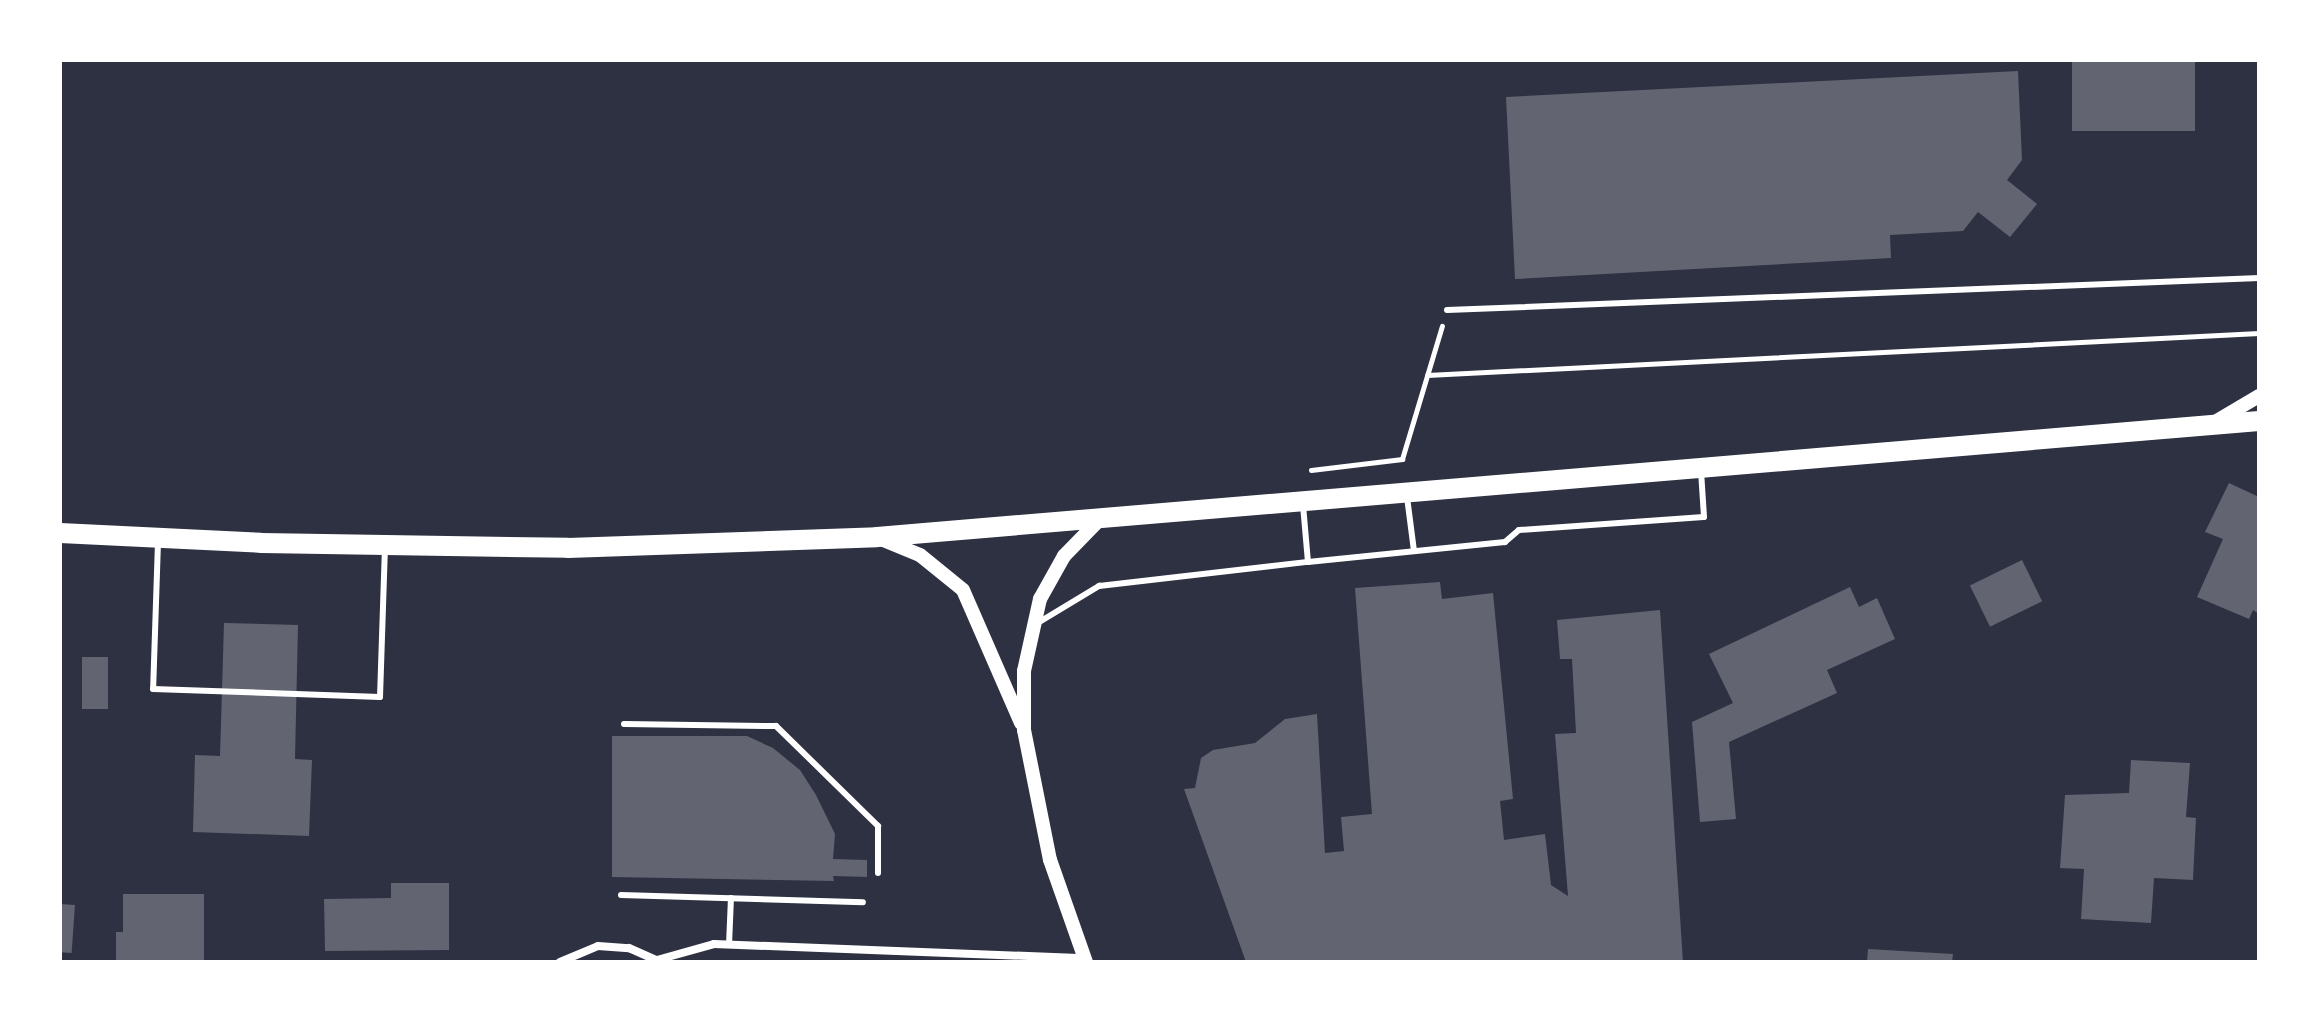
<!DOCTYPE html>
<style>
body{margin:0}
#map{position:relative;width:2319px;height:1022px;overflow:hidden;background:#2d3142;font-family:Lato,sans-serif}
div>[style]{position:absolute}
.building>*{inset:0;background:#626471;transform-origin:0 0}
.path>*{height:5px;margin:-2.5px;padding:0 2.5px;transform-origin:2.5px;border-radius:2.5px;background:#fff}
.service>*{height:6px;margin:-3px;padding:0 3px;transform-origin:3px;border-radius:3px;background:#fff}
.minor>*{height:8px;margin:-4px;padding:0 4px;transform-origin:4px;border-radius:4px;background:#fff}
.tertiary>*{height:14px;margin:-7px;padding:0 7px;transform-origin:7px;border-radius:7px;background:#fff}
.primary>*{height:20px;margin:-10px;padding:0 10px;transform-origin:10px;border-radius:10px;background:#fff}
span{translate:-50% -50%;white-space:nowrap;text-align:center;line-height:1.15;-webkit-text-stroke:6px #fff;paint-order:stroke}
.frame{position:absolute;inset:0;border:62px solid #fff;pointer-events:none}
</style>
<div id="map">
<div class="building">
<div style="left:2072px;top:60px;width:123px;height:71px"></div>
<div style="clip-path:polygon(2018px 71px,2022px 160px,2007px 180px,2037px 204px,2010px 237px,1978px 212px,1963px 231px,1890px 235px,1891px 258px,1515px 279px,1506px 97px)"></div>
<div style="clip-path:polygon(2229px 483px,2259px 497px,2259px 614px,2253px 610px,2249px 619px,2197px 597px,2223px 539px,2205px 532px)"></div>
<div style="left:2022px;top:560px;width:46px;height:58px;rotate:64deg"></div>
<div style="clip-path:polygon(1440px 582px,1442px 599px,1493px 593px,1513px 799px,1500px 801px,1504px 840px,1545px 834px,1551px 885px,1568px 896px,1555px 734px,1576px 733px,1572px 659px,1560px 659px,1557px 620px,1660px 610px,1683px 962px,1246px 962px,1184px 789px,1195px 788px,1201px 758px,1213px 750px,1255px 743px,1285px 719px,1317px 714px,1325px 853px,1344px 851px,1341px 817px,1372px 814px,1355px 588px)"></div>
<div style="clip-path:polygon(1850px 587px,1859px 607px,1877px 598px,1895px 639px,1827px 670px,1837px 693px,1729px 742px,1736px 819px,1700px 822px,1692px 722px,1733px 703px,1709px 654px)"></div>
<div style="clip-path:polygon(224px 623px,298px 625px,295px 759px,312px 760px,309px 836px,193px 832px,195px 755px,220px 756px)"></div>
<div style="left:82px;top:657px;width:26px;height:52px"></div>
<div style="clip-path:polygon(612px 736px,747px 736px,773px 748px,800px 770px,816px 795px,835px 834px,833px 859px,867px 860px,867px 877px,833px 876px,834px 881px,612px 877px)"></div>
<div style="clip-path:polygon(2131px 760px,2190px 763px,2186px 817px,2196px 818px,2193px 880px,2154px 878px,2151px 923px,2081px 919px,2084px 869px,2060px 868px,2065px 795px,2129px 793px)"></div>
<div style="clip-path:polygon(391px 883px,449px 883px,449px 950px,325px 951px,324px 899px,391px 898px)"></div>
<div style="clip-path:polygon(123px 894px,204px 894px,204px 962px,116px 962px,116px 932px,123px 932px)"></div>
<div style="left:60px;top:904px;width:15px;height:48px;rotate:4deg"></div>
<div style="clip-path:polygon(1868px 949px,1953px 954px,1952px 962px,1867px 962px)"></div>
</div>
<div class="path">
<div style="left:1427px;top:375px;width:833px;rotate:-2.89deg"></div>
<div style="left:1311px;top:470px;width:92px;rotate:-6.9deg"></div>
<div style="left:1402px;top:459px;width:139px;rotate:-73.3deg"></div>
</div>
<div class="service">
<div style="left:1447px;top:310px;width:813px;rotate:-2.26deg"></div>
<div style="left:1407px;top:497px;width:54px;rotate:82.6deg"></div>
<div style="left:1303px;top:505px;width:57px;rotate:85deg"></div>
<div style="left:1308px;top:562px;width:198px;rotate:-5.8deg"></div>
<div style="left:1505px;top:542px;width:18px;rotate:-41deg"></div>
<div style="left:1519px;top:530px;width:185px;rotate:-4deg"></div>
<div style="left:1704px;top:517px;width:46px;rotate:-93.7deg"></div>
<div style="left:158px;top:542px;width:147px;rotate:91.9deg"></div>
<div style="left:153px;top:689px;width:227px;rotate:2deg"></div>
<div style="left:380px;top:697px;width:147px;rotate:-88.1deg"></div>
<div style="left:1036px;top:624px;width:74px;rotate:-31.1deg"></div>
<div style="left:1099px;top:586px;width:210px;rotate:-6.6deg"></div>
<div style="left:624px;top:724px;width:152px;rotate:0.8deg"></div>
<div style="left:776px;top:726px;width:143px;rotate:44.4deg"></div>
<div style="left:878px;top:826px;width:47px;rotate:90deg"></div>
<div style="left:621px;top:895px;width:242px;rotate:1.7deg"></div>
<div style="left:729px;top:945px;width:47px;rotate:-87.6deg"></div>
</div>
<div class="minor">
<div style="left:657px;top:960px;width:59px;rotate:-15.7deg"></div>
<div style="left:714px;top:944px;width:371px;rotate:2.2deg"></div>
<div style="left:560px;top:962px;width:41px;rotate:-22.8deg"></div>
<div style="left:598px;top:946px;width:31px;rotate:4deg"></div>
<div style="left:629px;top:948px;width:32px;rotate:24deg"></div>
</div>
<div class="tertiary">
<div style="left:2215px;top:422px;width:51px;rotate:-30.6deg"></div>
<div style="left:881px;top:539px;width:42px;rotate:22.3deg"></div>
<div style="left:920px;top:555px;width:55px;rotate:39.1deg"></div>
<div style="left:963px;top:590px;width:145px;rotate:66.4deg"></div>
<div style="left:1086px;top:962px;width:108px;rotate:-109.4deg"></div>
<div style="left:1050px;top:860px;width:133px;rotate:-101.3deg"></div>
<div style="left:1024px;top:730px;width:59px;rotate:-90deg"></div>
<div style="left:1024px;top:671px;width:74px;rotate:-77.5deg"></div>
<div style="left:1040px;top:599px;width:49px;rotate:-60.8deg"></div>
<div style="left:1064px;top:556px;width:56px;rotate:-45.7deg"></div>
</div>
<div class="primary">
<div style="left:60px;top:533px;width:201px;rotate:2.8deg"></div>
<div style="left:261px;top:543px;width:307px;rotate:0.9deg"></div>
<div style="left:568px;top:548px;width:309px;rotate:-2deg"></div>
<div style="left:877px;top:537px;width:1387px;rotate:-4.8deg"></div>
</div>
<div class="frame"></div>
</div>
